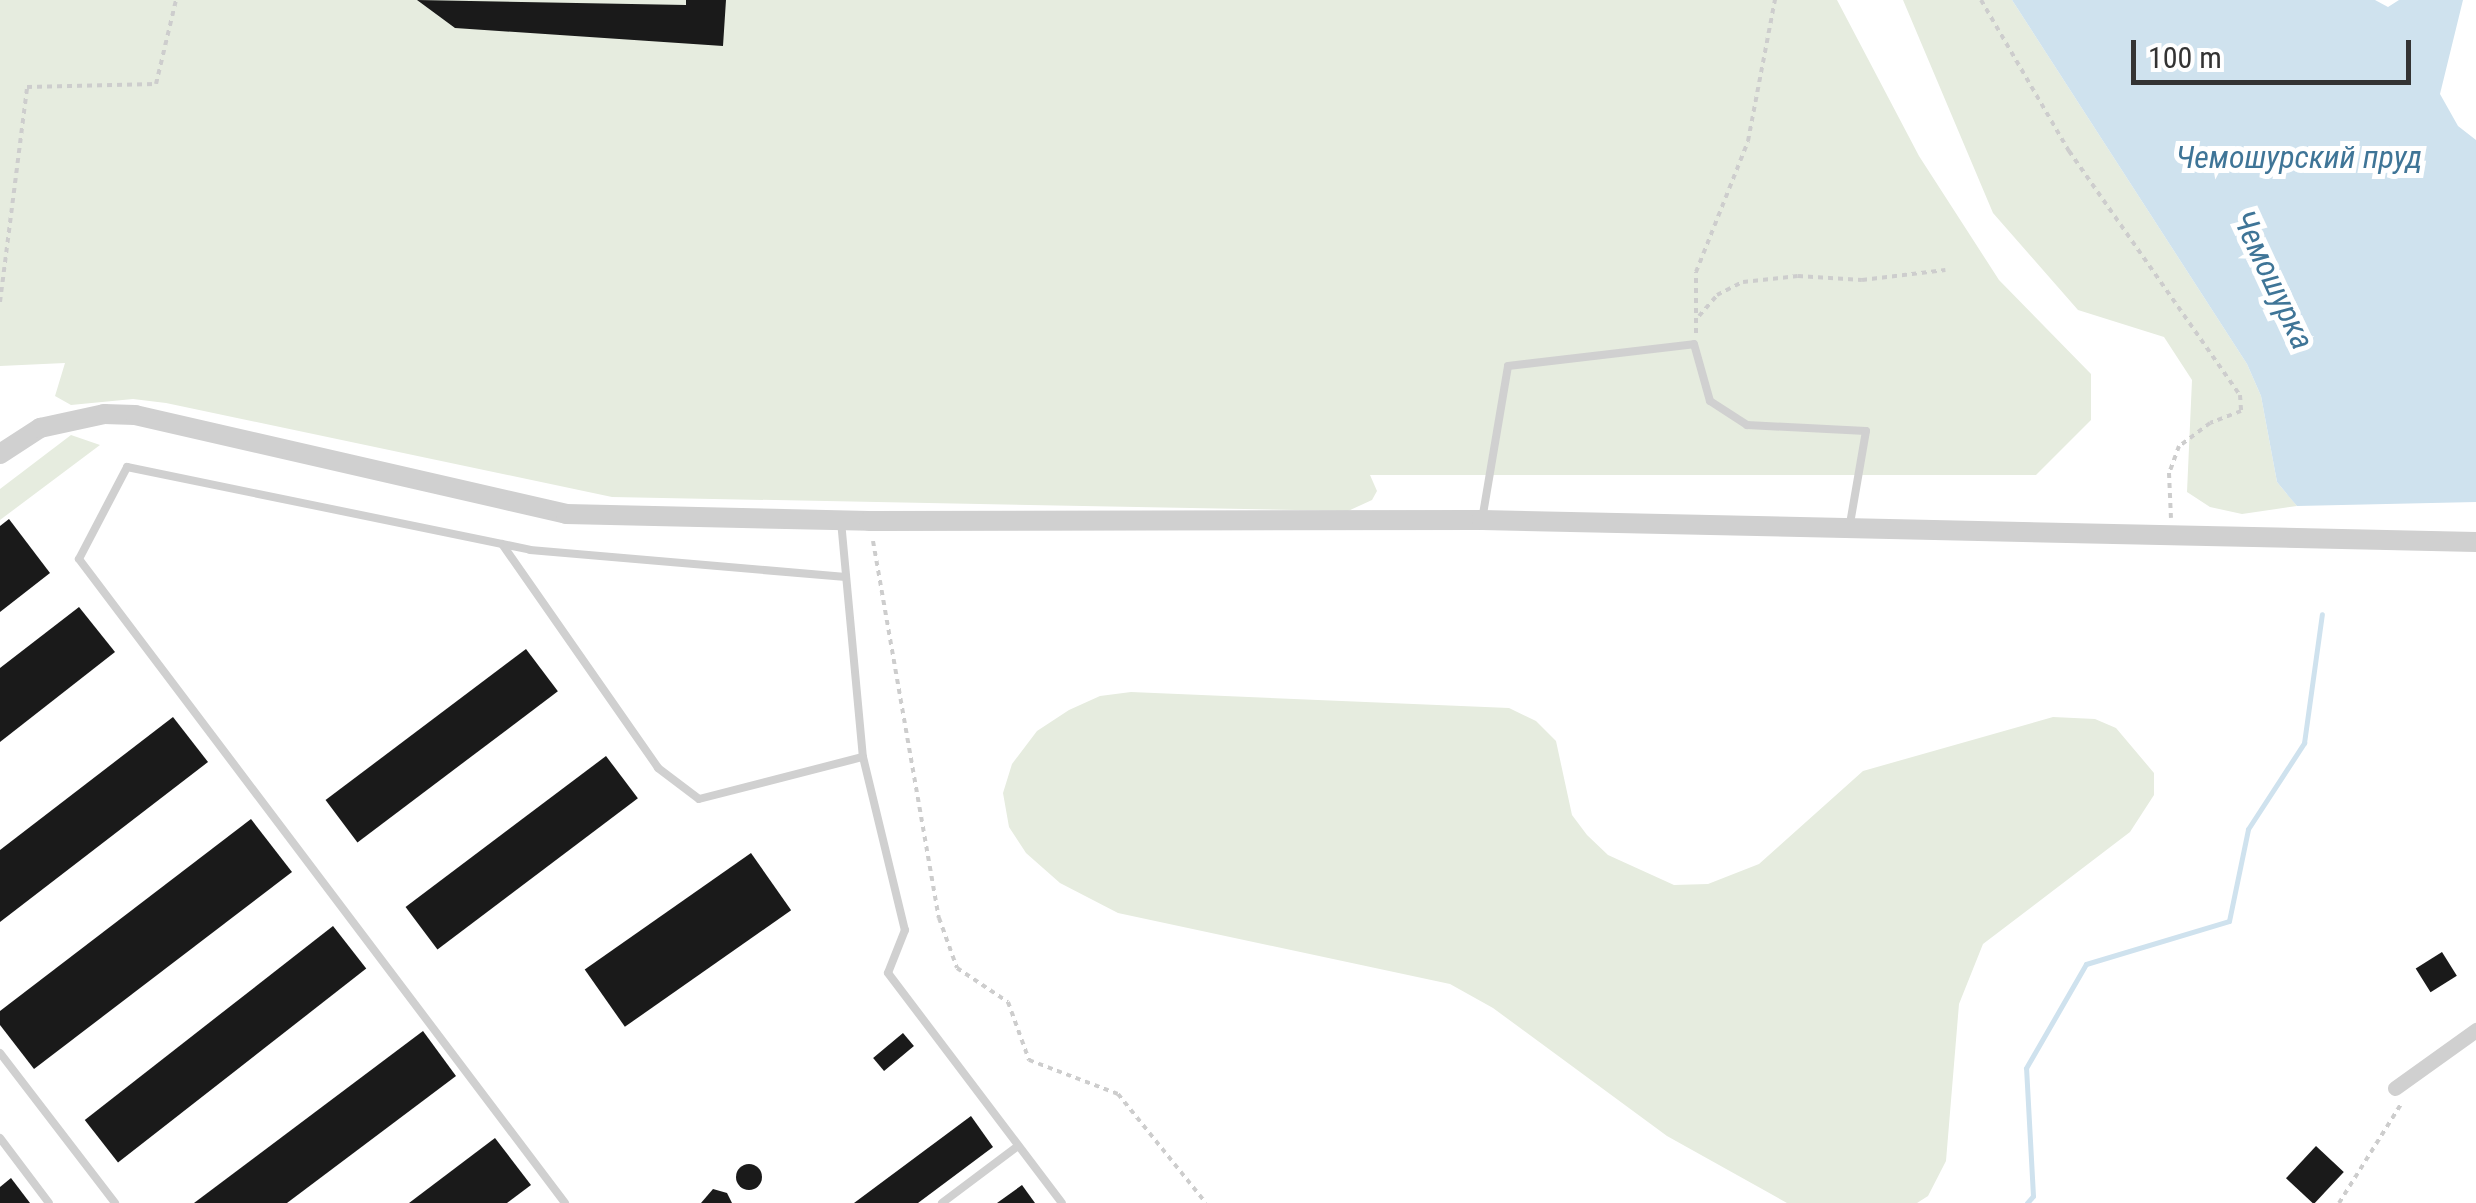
<!DOCTYPE html>
<meta charset="utf-8">
<style>
body{margin:0}
#map{position:relative;width:2476px;height:1203px;overflow:hidden;background:#fff;font-family:"Roboto Condensed",sans-serif}
div>[style]{position:absolute}
.green>*{inset:0;background:#e6ecdf}
.water>*{inset:0;background:#cfe2ee}
.stream>*{height:5px;margin:-2.5px;padding:0 2.5px;transform-origin:2.5px;border-radius:2.5px;background:#cfe2ee}
.building>*{inset:0;background:#1a1a1a;transform-origin:0 0}
.round{border-radius:50%}
.path>*{height:4px;margin-top:-2px;transform-origin:0;background:repeating-linear-gradient(90deg,#cdcdcd 0 5px,transparent 0 10px)}
.service>*{height:8px;margin:-4px;padding:0 4px;transform-origin:4px;border-radius:4px;background:#d0d0d0}
.minor>*{height:15px;margin:-7.5px;padding:0 7.5px;transform-origin:7.5px;border-radius:7.5px;background:#d0d0d0}
.tertiary>*{height:20px;margin:-10px;padding:0 10px;transform-origin:10px;border-radius:10px;background:#d0d0d0}
span{translate:-50% -50%;white-space:nowrap;text-align:center;line-height:1.15;-webkit-text-stroke:10px #fff;paint-order:stroke}
.water-label{font-size:32px;color:#3f7597;font-style:italic}
.scale{position:absolute;left:2131px;top:40px;width:280px;height:45px;box-sizing:border-box;border:5px solid #333;border-top:0;padding-left:12px;font-size:30px;line-height:35px;white-space:nowrap;color:#333;-webkit-text-stroke:8px #fff;paint-order:stroke}
</style>
<div id="map">
<div class="green">
<div style="clip-path:polygon(0 0,1837px 0,1919px 156px,1999px 280px,2091px 374px,2091px 420px,2036px 475px,1370px 475px,1377px 491px,1372px 500px,1348px 511px,612px 497px,166px 403px,133px 399px,71px 405px,55px 396px,65px 363px,0 366px)"></div>
<div style="clip-path:polygon(1903px 0,2012px 0,2247px 364px,2261px 396px,2277px 482px,2297px 506px,2242px 514px,2210px 507px,2187px 492px,2192px 380px,2164px 337px,2078px 310px,1993px 213px)"></div>
<div style="clip-path:polygon(71px 435px,100px 445px,0 520px,0 489px)"></div>
<div style="clip-path:polygon(1131px 692px,1509px 708px,1536px 721px,1556px 741px,1572px 815px,1587px 835px,1608px 855px,1674px 885px,1708px 884px,1759px 864px,1863px 771px,2053px 717px,2095px 719px,2116px 728px,2154px 773px,2154px 795px,2130px 832px,1983px 944px,1959px 1004px,1946px 1161px,1928px 1196px,1917px 1203px,1787px 1203px,1667px 1136px,1493px 1008px,1450px 984px,1118px 913px,1060px 883px,1026px 853px,1009px 827px,1003px 793px,1012px 764px,1037px 731px,1069px 710px,1100px 696px)"></div>
</div>
<div class="water">
<div style="clip-path:polygon(2012px 0,2375px 0,2388px 7px,2399px 0,2463px 0,2440px 94px,2458px 126px,2476px 140px,2476px 502px,2297px 506px,2291px 499px,2277px 482px,2261px 396px,2247px 364px)"></div>
</div>
<div class="stream">
<div style="left:2027px;top:1203px;width:9px;rotate:-49deg"></div>
<div style="left:2033px;top:1196px;width:128px;rotate:-93.1deg"></div>
<div style="left:2026px;top:1068px;width:120px;rotate:-60deg"></div>
<div style="left:2086px;top:964px;width:149px;rotate:-16.7deg"></div>
<div style="left:2229px;top:921px;width:94px;rotate:-78.3deg"></div>
<div style="left:2248px;top:829px;width:103px;rotate:-56.9deg"></div>
<div style="left:2304px;top:743px;width:130px;rotate:-82.1deg"></div>
</div>
<div class="building">
<div style="clip-path:polygon(417px 0,686px 5px,686px 0,726px 0,723px 46px,455px 28px)"></div>
<div style="clip-path:polygon(9px 519px,50px 573px,0 612px,0 526px)"></div>
<div style="clip-path:polygon(79px 607px,115px 652px,0 742px,0 668px)"></div>
<div style="left:526px;top:649px;width:53px;height:251px;rotate:53deg"></div>
<div style="clip-path:polygon(173px 717px,208px 762px,0 922px,0 850px)"></div>
<div style="left:606px;top:756px;width:53px;height:251px;rotate:53deg"></div>
<div style="clip-path:polygon(251px 819px,292px 872px,34px 1069px,0 1025px,0 1011px)"></div>
<div style="left:751px;top:853px;width:70px;height:203px;rotate:55deg"></div>
<div style="left:333px;top:926px;width:54px;height:315px;rotate:52deg"></div>
<div style="left:2442px;top:952px;width:28px;height:31px;rotate:58deg"></div>
<div style="clip-path:polygon(423px 1031px,456px 1076px,287px 1203px,194px 1203px)"></div>
<div style="left:903px;top:1033px;width:17px;height:39px;rotate:50deg"></div>
<div style="clip-path:polygon(971px 1116px,993px 1147px,918px 1203px,854px 1203px)"></div>
<div style="clip-path:polygon(495px 1138px,531px 1185px,507px 1203px,409px 1203px)"></div>
<div style="left:2316px;top:1146px;width:38px;height:44px;rotate:43deg"></div>
<div class="round" style="left:736px;top:1164px;width:26px;height:26px"></div>
<div style="clip-path:polygon(11px 1178px,30px 1203px,0 1203px,0 1187px)"></div>
<div style="clip-path:polygon(1022px 1185px,1035px 1203px,997px 1203px)"></div>
<div style="clip-path:polygon(713px 1189px,727px 1193px,732px 1203px,701px 1203px)"></div>
</div>
<div class="path">
<div style="left:1981px;top:0;width:175px;rotate:59.8deg"></div>
<div style="left:2069px;top:151px;width:298px;rotate:55deg"></div>
<div style="left:2240px;top:395px;width:16px;rotate:86deg"></div>
<div style="left:2241px;top:411px;width:33px;rotate:159deg"></div>
<div style="left:2210px;top:423px;width:39px;rotate:143deg"></div>
<div style="left:2179px;top:446px;width:29px;rotate:110deg"></div>
<div style="left:2169px;top:473px;width:45px;rotate:87.5deg"></div>
<div style="left:0;top:302px;width:217px;rotate:-82.8deg"></div>
<div style="left:27px;top:87px;width:129px;rotate:-1.3deg"></div>
<div style="left:156px;top:84px;width:86px;rotate:-76.6deg"></div>
<div style="left:1699px;top:316px;width:28px;rotate:-49deg"></div>
<div style="left:1717px;top:295px;width:29px;rotate:-27deg"></div>
<div style="left:1743px;top:282px;width:55px;rotate:-6.2deg"></div>
<div style="left:1798px;top:276px;width:64px;rotate:3.6deg"></div>
<div style="left:1862px;top:280px;width:84px;rotate:-6.9deg"></div>
<div style="left:1696px;top:333px;width:61px;rotate:-90deg"></div>
<div style="left:1696px;top:272px;width:141px;rotate:-68.3deg"></div>
<div style="left:1748px;top:141px;width:144px;rotate:-79.2deg"></div>
<div style="left:873px;top:541px;width:383px;rotate:80.1deg"></div>
<div style="left:939px;top:918px;width:53px;rotate:70.2deg"></div>
<div style="left:957px;top:968px;width:61px;rotate:33.7deg"></div>
<div style="left:1008px;top:1002px;width:62px;rotate:70.1deg"></div>
<div style="left:1029px;top:1060px;width:95px;rotate:20.9deg"></div>
<div style="left:1118px;top:1094px;width:140px;rotate:51.1deg"></div>
<div style="left:2339px;top:1203px;width:117px;rotate:-57.9deg"></div>
</div>
<div class="service">
<div style="left:1482px;top:520px;width:156px;rotate:-80.4deg"></div>
<div style="left:1508px;top:366px;width:187px;rotate:-6.7deg"></div>
<div style="left:1694px;top:344px;width:59px;rotate:74.3deg"></div>
<div style="left:1710px;top:401px;width:44px;rotate:33deg"></div>
<div style="left:1747px;top:425px;width:119px;rotate:2.9deg"></div>
<div style="left:1866px;top:431px;width:94px;rotate:99.8deg"></div>
<div style="left:841px;top:521px;width:237px;rotate:84.7deg"></div>
<div style="left:863px;top:757px;width:178px;rotate:76.4deg"></div>
<div style="left:905px;top:930px;width:46px;rotate:111.6deg"></div>
<div style="left:888px;top:973px;width:288px;rotate:52.9deg"></div>
<div style="left:502px;top:544px;width:273px;rotate:55.1deg"></div>
<div style="left:658px;top:768px;width:51px;rotate:37.1deg"></div>
<div style="left:699px;top:799px;width:169px;rotate:-14.4deg"></div>
<div style="left:0;top:1053px;width:189px;rotate:52.5deg"></div>
<div style="left:0;top:1138px;width:81px;rotate:53deg"></div>
<div style="left:565px;top:1203px;width:807px;rotate:-127.04deg"></div>
<div style="left:79px;top:559px;width:104px;rotate:-62.4deg"></div>
<div style="left:127px;top:467px;width:411px;rotate:11.6deg"></div>
<div style="left:530px;top:550px;width:317px;rotate:4.9deg"></div>
<div style="left:942px;top:1203px;width:95px;rotate:-36.9deg"></div>
</div>
<div class="minor">
<div style="left:2395px;top:1088px;width:100px;rotate:-35.6deg"></div>
</div>
<div class="tertiary">
<div style="left:0;top:454px;width:48px;rotate:-33deg"></div>
<div style="left:40px;top:428px;width:66px;rotate:-12.3deg"></div>
<div style="left:104px;top:414px;width:31px;rotate:2deg"></div>
<div style="left:135px;top:415px;width:442px;rotate:12.9deg"></div>
<div style="left:566px;top:514px;width:303px;rotate:1.3deg"></div>
<div style="left:869px;top:521px;width:613px;rotate:-0.09deg"></div>
<div style="left:1482px;top:520px;width:994px;rotate:1.27deg"></div>
</div>
<div class="water-label">
<span style="left:2299px;top:157px">Чемошурский пруд</span>
<span style="left:2273px;top:280px;rotate:65deg">Чемошурка</span>
</div>
<div class="scale">100 m</div>
</div>
